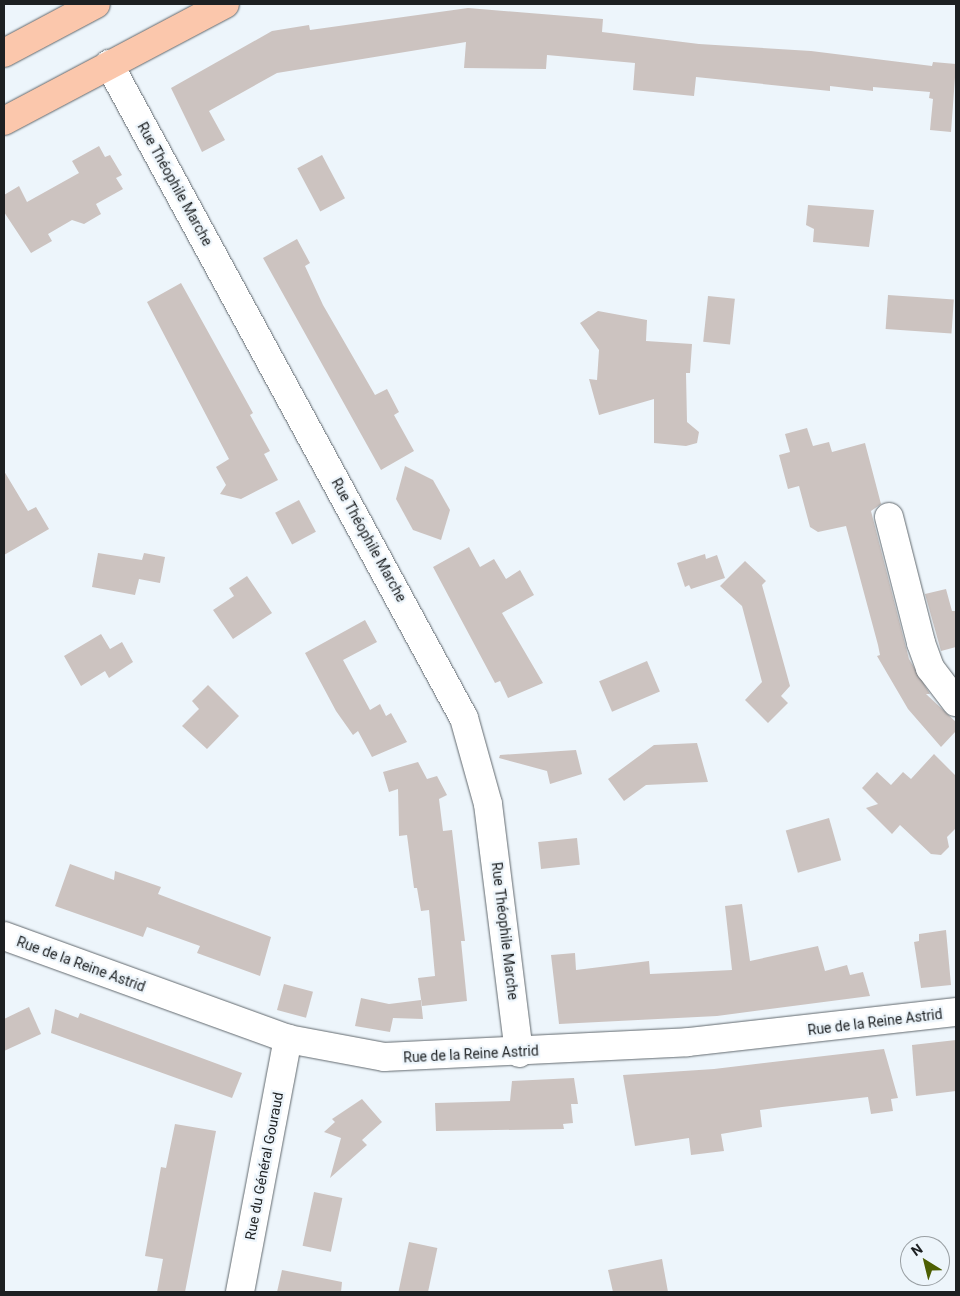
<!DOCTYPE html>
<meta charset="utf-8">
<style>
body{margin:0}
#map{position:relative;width:960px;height:1296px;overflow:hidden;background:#edf5fb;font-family:Roboto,sans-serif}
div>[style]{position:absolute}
.building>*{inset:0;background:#ccc3c0;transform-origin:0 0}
.roads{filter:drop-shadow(0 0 1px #62696e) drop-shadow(0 0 1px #62696e)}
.minor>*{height:28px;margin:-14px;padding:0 14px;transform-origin:14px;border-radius:14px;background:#fff}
.major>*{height:28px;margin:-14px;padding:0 14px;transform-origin:14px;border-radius:14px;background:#fbc7ac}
span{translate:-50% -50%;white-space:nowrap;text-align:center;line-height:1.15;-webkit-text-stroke:4.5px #edf5fb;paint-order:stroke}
.street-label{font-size:14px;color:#1d2022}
.frame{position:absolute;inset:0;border:5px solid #1d2022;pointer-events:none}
.north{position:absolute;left:900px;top:1236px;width:50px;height:50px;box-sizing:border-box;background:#edf5fb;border:1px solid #9aa0a4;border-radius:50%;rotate:324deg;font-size:14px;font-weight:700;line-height:20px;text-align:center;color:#1d2022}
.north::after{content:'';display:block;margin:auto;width:18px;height:22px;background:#4d5f03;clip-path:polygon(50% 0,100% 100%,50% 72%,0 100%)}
</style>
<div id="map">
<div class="building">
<div style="clip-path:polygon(468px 8px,603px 19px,602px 32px,699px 44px,811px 51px,932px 66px,933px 62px,956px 64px,951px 132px,930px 130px,933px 99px,929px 98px,930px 92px,873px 87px,873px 91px,830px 86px,830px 91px,696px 77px,694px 96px,633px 90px,635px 63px,547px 55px,546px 69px,464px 68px,466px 42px,277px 73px,209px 111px,225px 140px,202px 152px,171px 88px,272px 31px,309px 25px,310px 30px)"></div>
<div style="clip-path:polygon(99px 146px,105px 157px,110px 155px,122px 175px,116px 178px,123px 189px,96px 204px,101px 214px,84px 224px,72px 220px,48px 234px,52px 241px,31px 253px,4px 212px,4px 195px,19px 186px,27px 202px,79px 173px,72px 161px)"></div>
<div style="left:322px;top:155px;width:49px;height:28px;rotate:62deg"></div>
<div style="clip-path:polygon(808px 205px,874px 210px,869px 247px,813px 242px,814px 229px,806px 225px)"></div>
<div style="clip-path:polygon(297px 239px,310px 263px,305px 266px,323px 305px,375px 395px,387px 389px,399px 412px,394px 415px,414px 451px,381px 470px,263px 258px)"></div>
<div style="clip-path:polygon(181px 283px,253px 413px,250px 415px,270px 451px,264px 454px,278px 480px,241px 499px,220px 494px,226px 485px,216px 467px,229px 459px,147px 302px)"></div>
<div style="left:888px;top:295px;width:66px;height:34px;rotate:4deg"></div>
<div style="left:708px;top:296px;width:27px;height:46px;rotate:6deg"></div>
<div style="clip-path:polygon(598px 311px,647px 320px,646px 341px,692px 344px,690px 373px,686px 373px,687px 422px,699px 432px,697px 443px,686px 446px,654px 443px,654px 399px,599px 415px,589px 379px,597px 380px,599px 350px,580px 323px)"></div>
<div style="clip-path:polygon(807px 428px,813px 446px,829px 442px,832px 452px,865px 443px,881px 504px,871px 511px,909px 659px,930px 694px,926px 694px,956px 722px,956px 731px,941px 747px,908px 709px,877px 656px,880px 655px,878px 645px,846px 526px,818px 532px,810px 527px,799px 486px,788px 489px,779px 455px,790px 452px,785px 434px)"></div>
<div style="clip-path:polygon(405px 466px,433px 480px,450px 510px,441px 540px,413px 530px,396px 499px)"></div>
<div style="clip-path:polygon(4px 471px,28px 511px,36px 507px,49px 529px,4px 555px)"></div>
<div style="left:299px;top:500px;width:36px;height:27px;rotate:62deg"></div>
<div style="clip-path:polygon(469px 547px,480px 567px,494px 559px,506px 579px,520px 570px,534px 595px,502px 613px,543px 683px,508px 698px,500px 681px,495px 683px,433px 567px)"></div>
<div style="clip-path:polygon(98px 553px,142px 560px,144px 553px,165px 557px,160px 583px,139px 579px,135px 595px,92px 587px)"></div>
<div style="clip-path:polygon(705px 554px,706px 559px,717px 555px,725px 578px,691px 589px,689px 585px,685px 587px,677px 563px)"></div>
<div style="clip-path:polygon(745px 561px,766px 581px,762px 585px,790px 686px,781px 696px,788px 703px,768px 723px,745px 700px,762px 682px,742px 606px,720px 586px)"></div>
<div style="clip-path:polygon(247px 576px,272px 613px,233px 639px,213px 610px,234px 596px,229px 588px)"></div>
<div style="clip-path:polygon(946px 589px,952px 611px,956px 611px,956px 647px,941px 651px,925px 594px)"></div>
<div style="clip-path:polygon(365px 620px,377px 642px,343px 660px,370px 710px,380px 704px,386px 716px,391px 713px,407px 742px,372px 757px,358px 731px,353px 735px,336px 711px,305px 653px)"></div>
<div style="clip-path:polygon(101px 634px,110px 649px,122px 642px,133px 662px,109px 678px,105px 671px,81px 686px,64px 656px)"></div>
<div style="left:647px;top:661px;width:33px;height:52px;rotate:67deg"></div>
<div style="clip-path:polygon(208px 685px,239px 716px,207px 749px,182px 726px,199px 709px,192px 701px)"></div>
<div style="clip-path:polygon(697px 743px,708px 782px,646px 785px,624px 801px,608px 779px,654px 745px)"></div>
<div style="clip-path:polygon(576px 750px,582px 774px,550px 784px,547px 771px,499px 758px,500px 755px)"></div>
<div style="clip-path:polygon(934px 754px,956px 776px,956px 828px,947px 837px,949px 847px,941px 855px,931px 854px,900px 825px,892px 834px,866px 808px,878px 804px,862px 788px,877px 772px,891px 785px,903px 772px,911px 779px)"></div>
<div style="clip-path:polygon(418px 762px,427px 779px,437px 776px,447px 795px,439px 799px,443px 831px,452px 830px,465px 941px,461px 941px,467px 1001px,422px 1006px,418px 978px,435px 976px,429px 910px,421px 911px,417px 888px,414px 888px,407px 835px,399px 836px,398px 789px,389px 792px,383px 772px)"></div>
<div style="left:829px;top:818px;width:44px;height:45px;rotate:74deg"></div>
<div style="left:577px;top:838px;width:27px;height:39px;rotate:84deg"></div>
<div style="clip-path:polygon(70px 864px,114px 880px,115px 871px,161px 887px,158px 894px,271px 937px,260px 976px,197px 953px,200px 946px,147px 927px,143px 937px,55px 906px)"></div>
<div style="clip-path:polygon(742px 904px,750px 961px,818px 946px,825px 971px,847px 965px,850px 975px,863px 972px,870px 996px,717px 1016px,559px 1024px,551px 955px,575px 953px,576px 970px,649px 961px,650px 974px,732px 970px,725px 906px)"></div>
<div style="clip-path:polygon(946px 930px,951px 985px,921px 988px,914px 942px,919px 941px,919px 934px)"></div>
<div style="left:284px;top:984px;width:30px;height:27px;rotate:15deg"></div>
<div style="clip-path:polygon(361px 998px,389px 1004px,421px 1000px,423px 1019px,393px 1018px,390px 1032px,355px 1026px)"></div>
<div style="clip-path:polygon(29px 1007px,41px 1034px,4px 1051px,4px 1019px)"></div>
<div style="clip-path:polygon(55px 1009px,78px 1018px,80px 1013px,242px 1073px,232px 1098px,51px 1033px)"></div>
<div style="clip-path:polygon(956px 1040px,956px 1091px,916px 1096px,912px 1045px)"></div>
<div style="clip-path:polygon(884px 1049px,898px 1098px,891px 1099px,893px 1111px,871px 1114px,868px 1097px,782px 1107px,760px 1110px,762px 1127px,721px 1134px,724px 1151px,691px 1155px,689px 1138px,635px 1146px,623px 1075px,714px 1069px)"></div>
<div style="clip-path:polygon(574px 1078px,578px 1104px,571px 1104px,573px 1123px,563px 1124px,564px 1129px,436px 1131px,435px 1103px,510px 1101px,512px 1081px)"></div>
<div style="clip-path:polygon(362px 1099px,382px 1122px,362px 1140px,367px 1145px,330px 1178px,341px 1138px,324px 1132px,335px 1122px,332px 1119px)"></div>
<div style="clip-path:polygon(175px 1124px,216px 1131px,185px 1292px,157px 1292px,163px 1259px,145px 1256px,161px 1167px,166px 1168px)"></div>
<div style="left:314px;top:1192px;width:29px;height:55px;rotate:12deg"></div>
<div style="left:409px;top:1242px;width:29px;height:51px;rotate:12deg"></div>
<div style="clip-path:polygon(662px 1259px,668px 1292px,613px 1292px,608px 1270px)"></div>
<div style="clip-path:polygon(282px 1270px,342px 1282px,341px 1292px,277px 1292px)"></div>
</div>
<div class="roads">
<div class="minor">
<div style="left:109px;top:64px;width:744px;rotate:61.51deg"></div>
<div style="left:464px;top:718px;width:89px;rotate:74.4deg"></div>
<div style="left:488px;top:804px;width:251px;rotate:82.9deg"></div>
<div style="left:889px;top:517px;width:130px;rotate:75.7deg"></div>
<div style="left:921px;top:643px;width:27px;rotate:70deg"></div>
<div style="left:930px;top:668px;width:43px;rotate:52.6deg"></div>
<div style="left:4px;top:936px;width:302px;rotate:19.9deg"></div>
<div style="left:288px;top:1039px;width:98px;rotate:10.6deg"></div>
<div style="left:384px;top:1057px;width:304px;rotate:-2.8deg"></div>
<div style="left:688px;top:1042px;width:270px;rotate:-6.4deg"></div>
<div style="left:240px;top:1292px;width:258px;rotate:-79.3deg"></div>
</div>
<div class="major">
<div style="left:4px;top:53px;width:104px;rotate:-28deg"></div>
<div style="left:4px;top:121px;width:250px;rotate:-27.9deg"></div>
</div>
</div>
<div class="street-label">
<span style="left:175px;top:184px;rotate:61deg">Rue Théophile Marche</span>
<span style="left:369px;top:540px;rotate:61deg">Rue Théophile Marche</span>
<span style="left:505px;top:931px;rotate:83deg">Rue Théophile Marche</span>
<span style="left:81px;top:964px;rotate:20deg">Rue de la Reine Astrid</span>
<span style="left:875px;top:1022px;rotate:-7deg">Rue de la Reine Astrid</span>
<span style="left:471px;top:1054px;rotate:-3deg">Rue de la Reine Astrid</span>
<span style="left:264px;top:1166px;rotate:-79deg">Rue du Général Gouraud</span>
</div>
<div class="frame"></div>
<div class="north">N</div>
</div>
